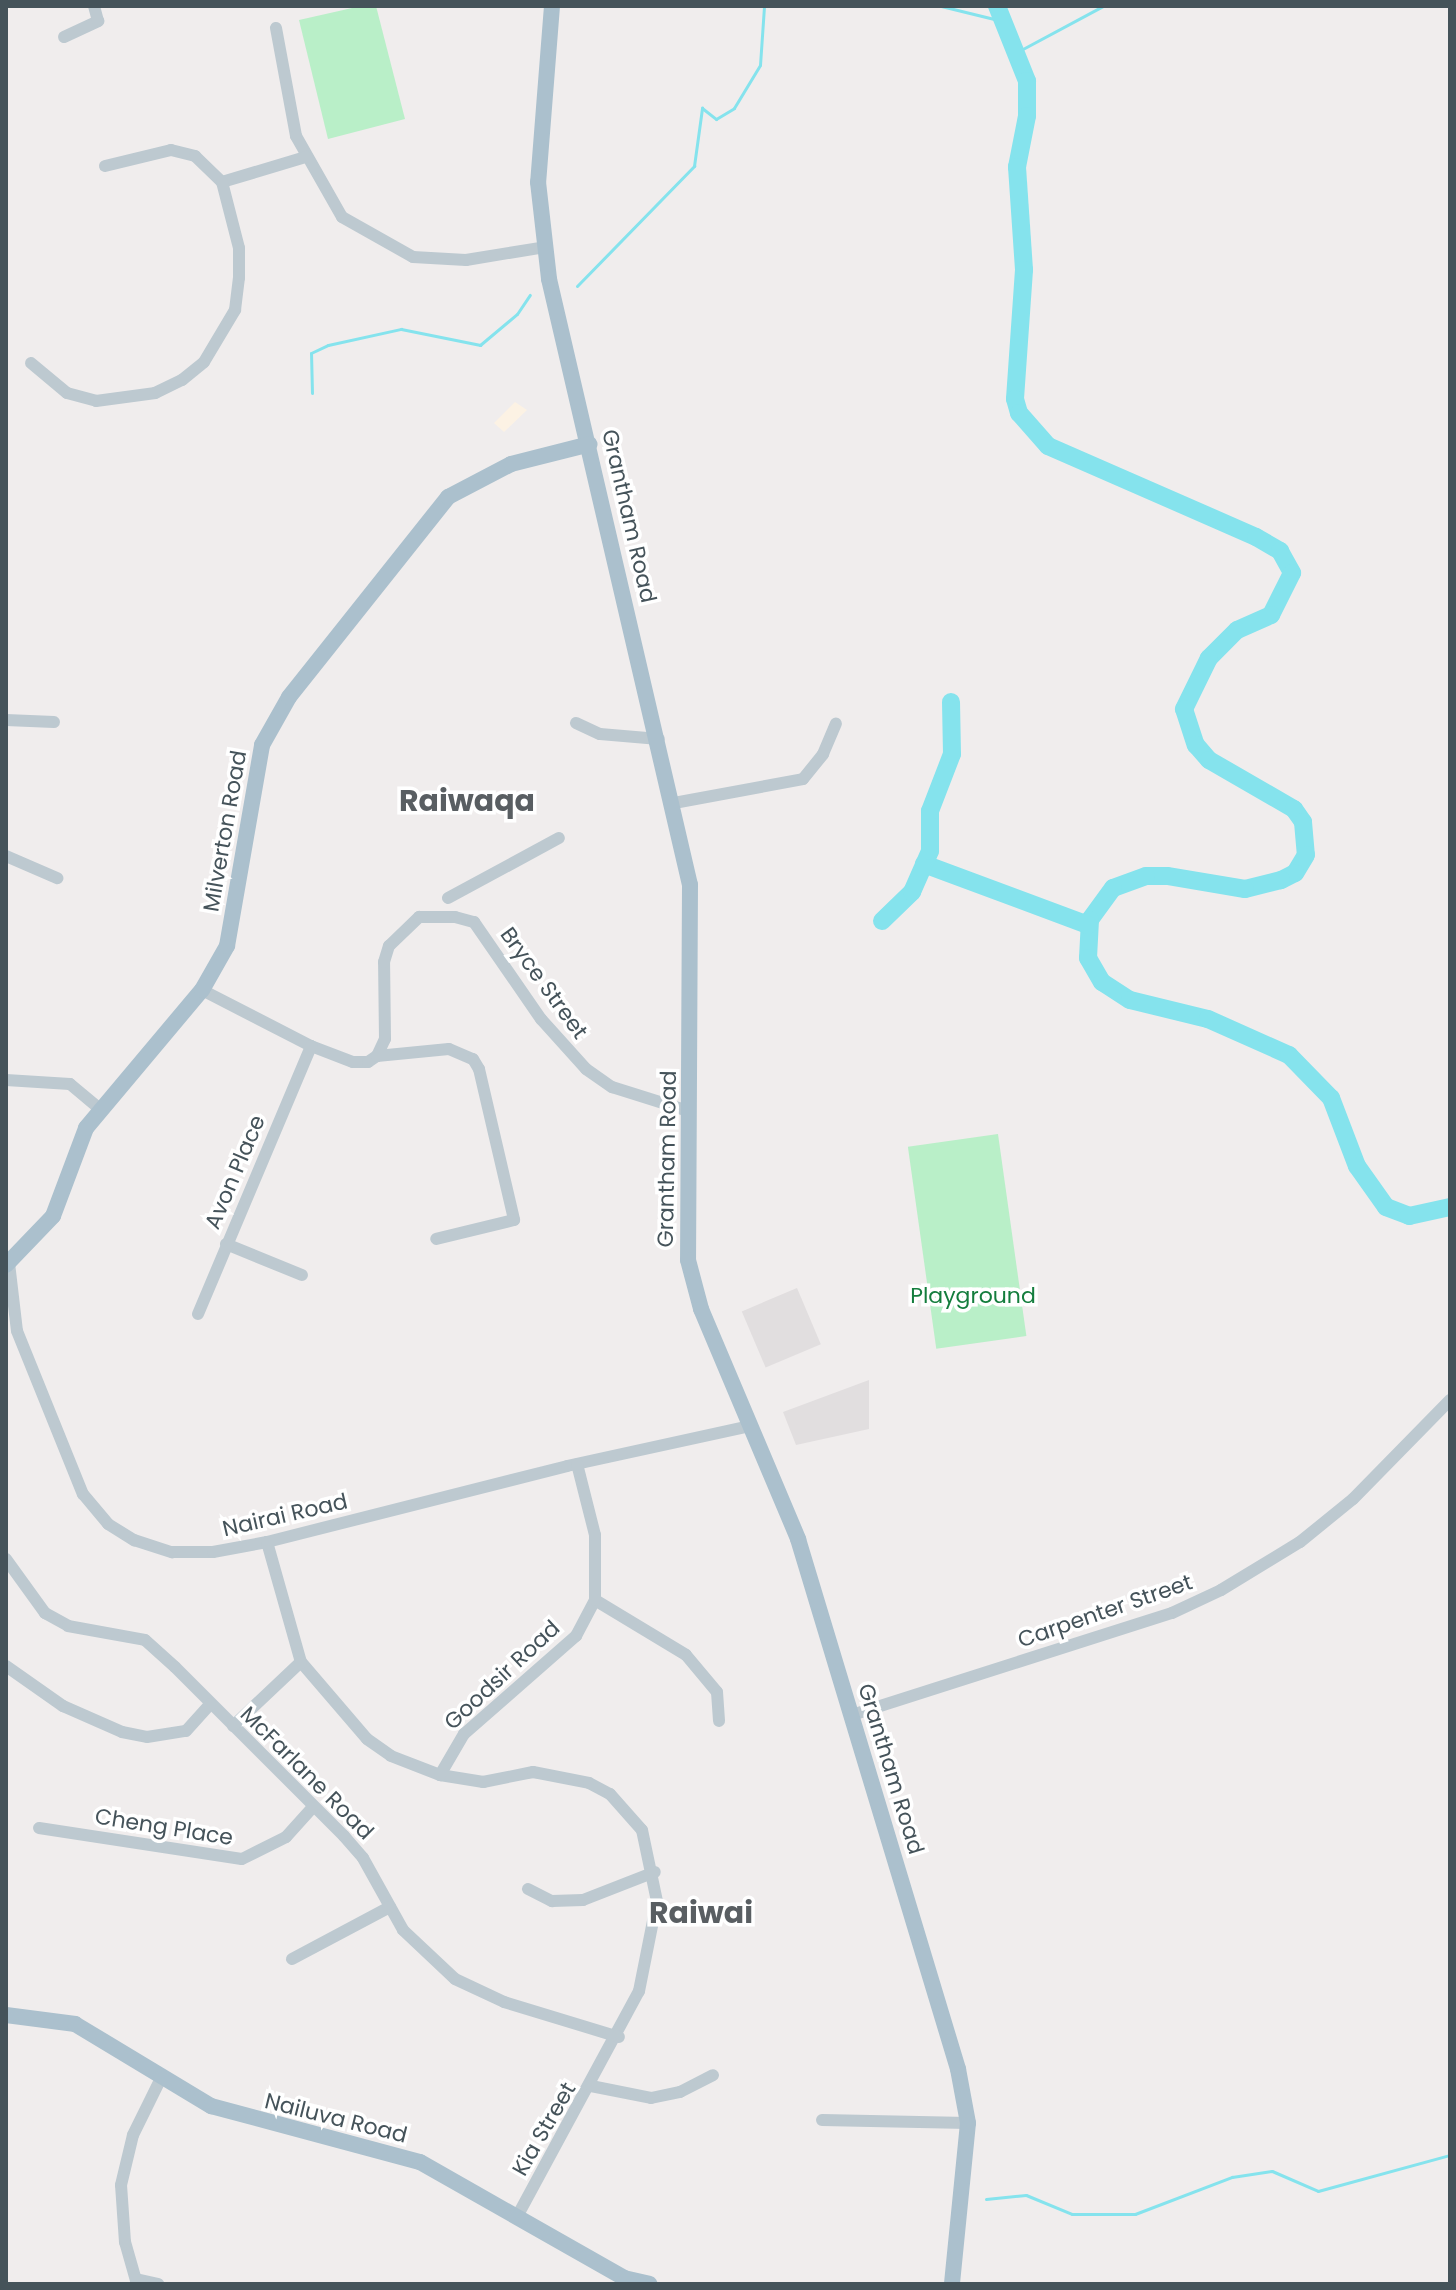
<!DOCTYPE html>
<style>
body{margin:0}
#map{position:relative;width:1456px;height:2290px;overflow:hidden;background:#f0eded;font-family:Poppins,sans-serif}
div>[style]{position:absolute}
.commercial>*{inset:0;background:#fcf2e4}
.education>*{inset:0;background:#e1dedf;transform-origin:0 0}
.green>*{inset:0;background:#b9efc8;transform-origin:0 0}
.stream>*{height:3px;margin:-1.5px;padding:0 1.5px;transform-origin:1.5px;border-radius:1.5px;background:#85e3ed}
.river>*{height:18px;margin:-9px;padding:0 9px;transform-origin:9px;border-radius:9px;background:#85e3ed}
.minor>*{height:12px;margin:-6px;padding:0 6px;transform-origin:6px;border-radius:6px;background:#bdc9d0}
.major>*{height:16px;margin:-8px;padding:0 8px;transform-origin:8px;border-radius:8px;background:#abc0cd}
span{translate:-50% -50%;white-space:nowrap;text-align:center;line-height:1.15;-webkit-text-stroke:7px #fff;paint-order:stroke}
.street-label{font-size:22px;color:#45535a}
.park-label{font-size:22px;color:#147d3d}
.district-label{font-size:30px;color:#595e62;font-weight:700}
.frame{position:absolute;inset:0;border:8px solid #45535a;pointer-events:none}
</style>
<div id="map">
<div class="commercial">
<div style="clip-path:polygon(515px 402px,527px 410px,504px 432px,494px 423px)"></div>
</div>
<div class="education">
<div style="left:797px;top:1288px;width:61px;height:60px;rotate:67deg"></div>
<div style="clip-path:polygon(869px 1380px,869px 1429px,796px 1445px,783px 1412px)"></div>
</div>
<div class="green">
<div style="clip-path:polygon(361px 6px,376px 6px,405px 119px,328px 139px,299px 20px)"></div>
<div style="left:998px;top:1134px;width:204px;height:91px;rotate:82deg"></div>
</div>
<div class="stream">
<div style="left:941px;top:6px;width:63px;rotate:13.8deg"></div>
<div style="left:1019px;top:51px;width:95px;rotate:-28.2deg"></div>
<div style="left:577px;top:286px;width:168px;rotate:-45.7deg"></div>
<div style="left:694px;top:166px;width:59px;rotate:-82.1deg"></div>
<div style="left:702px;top:108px;width:18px;rotate:38deg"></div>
<div style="left:716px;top:119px;width:21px;rotate:-31deg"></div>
<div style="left:734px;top:108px;width:50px;rotate:-58.8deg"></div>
<div style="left:760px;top:65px;width:59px;rotate:-86.1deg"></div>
<div style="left:312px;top:393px;width:40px;rotate:-91.4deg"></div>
<div style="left:311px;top:353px;width:19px;rotate:-25deg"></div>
<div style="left:328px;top:345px;width:75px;rotate:-12.4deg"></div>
<div style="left:401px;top:329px;width:81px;rotate:11.4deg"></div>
<div style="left:480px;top:345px;width:48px;rotate:-40deg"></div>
<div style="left:517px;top:314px;width:23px;rotate:-56deg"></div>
<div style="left:986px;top:2199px;width:40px;rotate:-5.7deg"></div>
<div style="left:1026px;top:2195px;width:50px;rotate:22.4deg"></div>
<div style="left:1072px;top:2214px;width:63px"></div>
<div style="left:1135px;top:2214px;width:104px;rotate:-20.9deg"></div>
<div style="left:1232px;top:2177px;width:40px;rotate:-8.5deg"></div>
<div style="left:1272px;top:2171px;width:50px;rotate:23.5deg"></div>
<div style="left:1318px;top:2191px;width:137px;rotate:-15.3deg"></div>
</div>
<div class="river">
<div style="left:997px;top:6px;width:81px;rotate:68.2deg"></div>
<div style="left:1027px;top:81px;width:35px;rotate:90deg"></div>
<div style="left:1027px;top:116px;width:52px;rotate:101.1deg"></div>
<div style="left:1017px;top:167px;width:103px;rotate:86.1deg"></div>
<div style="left:1024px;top:270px;width:129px;rotate:94deg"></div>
<div style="left:1015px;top:399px;width:15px;rotate:74deg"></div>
<div style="left:1019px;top:413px;width:44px;rotate:48.7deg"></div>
<div style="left:1048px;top:446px;width:227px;rotate:23.6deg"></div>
<div style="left:1256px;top:537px;width:28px;rotate:30deg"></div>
<div style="left:1280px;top:551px;width:25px;rotate:61deg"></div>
<div style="left:1292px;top:573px;width:47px;rotate:116.6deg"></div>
<div style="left:1271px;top:615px;width:37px;rotate:156deg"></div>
<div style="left:1237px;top:630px;width:40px;rotate:135deg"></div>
<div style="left:1209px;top:658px;width:57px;rotate:116.1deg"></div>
<div style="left:1184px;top:709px;width:38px;rotate:72deg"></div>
<div style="left:1196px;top:745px;width:20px;rotate:49deg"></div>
<div style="left:1209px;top:760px;width:98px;rotate:30deg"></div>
<div style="left:1294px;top:809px;width:16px;rotate:55deg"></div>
<div style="left:1303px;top:822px;width:33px;rotate:85deg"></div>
<div style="left:1306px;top:855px;width:21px;rotate:121deg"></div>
<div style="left:1295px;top:873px;width:16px;rotate:153deg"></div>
<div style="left:1281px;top:880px;width:37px;rotate:166deg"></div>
<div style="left:1245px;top:889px;width:79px;rotate:-170.5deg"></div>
<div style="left:1167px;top:876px;width:21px;rotate:180deg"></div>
<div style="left:1146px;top:876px;width:35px;rotate:160deg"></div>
<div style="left:1113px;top:888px;width:39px;rotate:126deg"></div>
<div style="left:1090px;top:920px;width:38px;rotate:93deg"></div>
<div style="left:1088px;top:958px;width:28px;rotate:60deg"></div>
<div style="left:1102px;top:982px;width:33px;rotate:33deg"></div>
<div style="left:1130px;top:1000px;width:80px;rotate:13.7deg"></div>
<div style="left:1208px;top:1019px;width:89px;rotate:24deg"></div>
<div style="left:1289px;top:1055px;width:60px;rotate:45.7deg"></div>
<div style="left:1331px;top:1098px;width:73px;rotate:69.1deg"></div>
<div style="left:1357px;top:1166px;width:50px;rotate:54.7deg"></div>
<div style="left:1386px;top:1207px;width:25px;rotate:21deg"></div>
<div style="left:1409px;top:1216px;width:42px;rotate:-12.4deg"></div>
<div style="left:924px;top:864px;width:175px;rotate:20.4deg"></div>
<div style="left:882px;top:921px;width:42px;rotate:-44deg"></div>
<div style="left:912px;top:892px;width:45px;rotate:-66.3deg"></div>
<div style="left:930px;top:851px;width:40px;rotate:-90deg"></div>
<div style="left:930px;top:811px;width:61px;rotate:-68.9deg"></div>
<div style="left:952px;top:754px;width:52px;rotate:-91.1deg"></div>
</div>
<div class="minor">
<div style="left:276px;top:28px;width:110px;rotate:79.5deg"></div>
<div style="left:296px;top:136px;width:93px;rotate:60.4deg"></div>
<div style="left:342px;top:217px;width:81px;rotate:29.4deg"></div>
<div style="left:413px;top:257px;width:53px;rotate:3.2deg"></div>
<div style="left:466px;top:260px;width:80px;rotate:-9.3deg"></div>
<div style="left:64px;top:37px;width:38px;rotate:-25deg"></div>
<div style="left:98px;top:21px;width:16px;rotate:-105deg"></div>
<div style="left:105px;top:166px;width:68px;rotate:-13.6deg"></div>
<div style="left:171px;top:150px;width:25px;rotate:14deg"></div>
<div style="left:195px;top:156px;width:37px;rotate:44deg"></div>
<div style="left:222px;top:182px;width:88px;rotate:-16.6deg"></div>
<div style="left:31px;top:363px;width:47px;rotate:39.8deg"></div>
<div style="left:67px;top:393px;width:30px;rotate:15deg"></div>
<div style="left:96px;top:401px;width:60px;rotate:-7.7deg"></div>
<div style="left:155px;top:393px;width:30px;rotate:-26deg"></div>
<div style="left:182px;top:380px;width:28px;rotate:-39deg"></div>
<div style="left:204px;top:362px;width:61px;rotate:-59.2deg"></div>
<div style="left:235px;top:310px;width:32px;rotate:-83deg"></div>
<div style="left:239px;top:278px;width:30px;rotate:-90deg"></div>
<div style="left:239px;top:248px;width:68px;rotate:-104.4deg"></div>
<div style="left:6px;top:720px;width:48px;rotate:2.4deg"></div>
<div style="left:576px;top:723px;width:26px;rotate:25deg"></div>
<div style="left:600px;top:734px;width:59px;rotate:4.8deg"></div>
<div style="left:674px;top:803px;width:131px;rotate:-10.5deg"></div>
<div style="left:803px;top:779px;width:32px;rotate:-51deg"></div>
<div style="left:823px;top:754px;width:33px;rotate:-67deg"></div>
<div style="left:6px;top:856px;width:56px;rotate:23.3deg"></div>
<div style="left:448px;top:898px;width:126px;rotate:-28.4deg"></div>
<div style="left:202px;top:990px;width:123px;rotate:27.2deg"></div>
<div style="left:311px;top:1046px;width:45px;rotate:20.9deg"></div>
<div style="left:353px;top:1062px;width:15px"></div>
<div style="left:368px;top:1062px;width:11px;rotate:-34deg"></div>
<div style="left:377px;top:1056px;width:19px;rotate:-65deg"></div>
<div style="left:385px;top:1039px;width:77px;rotate:-90.7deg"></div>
<div style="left:384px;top:962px;width:17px;rotate:-73deg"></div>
<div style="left:389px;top:946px;width:42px;rotate:-44deg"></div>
<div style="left:419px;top:917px;width:36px"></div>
<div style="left:455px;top:917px;width:20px;rotate:15deg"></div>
<div style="left:474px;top:922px;width:118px;rotate:55.4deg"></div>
<div style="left:541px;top:1019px;width:67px;rotate:48deg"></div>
<div style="left:586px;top:1069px;width:32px;rotate:35deg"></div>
<div style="left:612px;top:1087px;width:80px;rotate:17.5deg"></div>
<div style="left:377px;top:1056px;width:72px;rotate:-5.6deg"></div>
<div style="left:449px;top:1049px;width:26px;rotate:23deg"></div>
<div style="left:473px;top:1059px;width:12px;rotate:59deg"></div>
<div style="left:479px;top:1069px;width:155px;rotate:76.9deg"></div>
<div style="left:514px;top:1220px;width:80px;rotate:166.3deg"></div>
<div style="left:6px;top:1080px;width:64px;rotate:3.6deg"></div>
<div style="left:70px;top:1084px;width:40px;rotate:40deg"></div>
<div style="left:226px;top:1244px;width:82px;rotate:22.2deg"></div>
<div style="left:9px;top:1263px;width:68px;rotate:83.3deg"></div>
<div style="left:17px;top:1331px;width:176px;rotate:68deg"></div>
<div style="left:83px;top:1494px;width:39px;rotate:50deg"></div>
<div style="left:108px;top:1524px;width:31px;rotate:32deg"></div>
<div style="left:134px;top:1540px;width:40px;rotate:18deg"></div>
<div style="left:172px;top:1552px;width:41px"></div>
<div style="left:213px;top:1552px;width:55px;rotate:-10.5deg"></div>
<div style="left:267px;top:1542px;width:309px;rotate:-14.2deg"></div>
<div style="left:567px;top:1466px;width:188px;rotate:-12.3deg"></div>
<div style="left:198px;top:1314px;width:291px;rotate:-67.1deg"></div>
<div style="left:267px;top:1542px;width:125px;rotate:74.2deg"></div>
<div style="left:301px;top:1662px;width:101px;rotate:49.4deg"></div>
<div style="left:367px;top:1739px;width:29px;rotate:35deg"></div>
<div style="left:391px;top:1756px;width:53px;rotate:21.2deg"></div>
<div style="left:440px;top:1775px;width:44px;rotate:9.2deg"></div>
<div style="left:483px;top:1782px;width:51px;rotate:-11.3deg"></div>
<div style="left:533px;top:1772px;width:57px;rotate:11.1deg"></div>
<div style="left:589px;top:1783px;width:24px;rotate:28deg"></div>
<div style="left:610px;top:1794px;width:48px;rotate:48.4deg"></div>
<div style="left:642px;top:1830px;width:73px;rotate:78.1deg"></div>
<div style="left:657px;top:1901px;width:92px;rotate:101.3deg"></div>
<div style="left:639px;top:1991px;width:257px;rotate:118.4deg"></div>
<div style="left:6px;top:1559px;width:67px;rotate:54.2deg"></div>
<div style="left:45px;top:1613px;width:26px;rotate:29deg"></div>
<div style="left:68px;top:1626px;width:78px;rotate:10.3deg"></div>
<div style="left:145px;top:1640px;width:40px;rotate:42deg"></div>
<div style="left:175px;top:1667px;width:239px;rotate:45deg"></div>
<div style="left:344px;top:1836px;width:29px;rotate:49deg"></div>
<div style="left:363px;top:1858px;width:82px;rotate:60.9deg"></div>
<div style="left:403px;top:1930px;width:71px;rotate:43.3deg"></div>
<div style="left:455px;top:1979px;width:54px;rotate:25.1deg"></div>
<div style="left:504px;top:2002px;width:120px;rotate:16.9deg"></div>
<div style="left:595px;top:1600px;width:106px;rotate:31.1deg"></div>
<div style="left:686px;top:1655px;width:48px;rotate:50deg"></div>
<div style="left:717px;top:1692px;width:29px;rotate:86deg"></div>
<div style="left:6px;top:1666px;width:70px;rotate:35.1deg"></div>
<div style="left:63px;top:1706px;width:64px;rotate:23.8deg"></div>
<div style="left:122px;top:1732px;width:25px;rotate:11deg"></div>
<div style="left:147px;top:1737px;width:39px;rotate:-9deg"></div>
<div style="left:186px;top:1731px;width:36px;rotate:-48deg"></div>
<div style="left:852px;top:1715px;width:336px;rotate:-17.7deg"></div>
<div style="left:1172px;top:1613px;width:54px;rotate:-25.1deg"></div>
<div style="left:1221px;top:1590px;width:92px;rotate:-31.3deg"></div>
<div style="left:1300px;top:1542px;width:68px;rotate:-39.1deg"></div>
<div style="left:1353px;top:1499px;width:139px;rotate:-45.6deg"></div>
<div style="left:233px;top:1726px;width:93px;rotate:-43.3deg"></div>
<div style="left:440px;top:1775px;width:48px;rotate:-59.7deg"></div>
<div style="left:464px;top:1734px;width:149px;rotate:-41.2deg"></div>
<div style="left:576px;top:1636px;width:41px;rotate:-62.2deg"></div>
<div style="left:595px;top:1600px;width:65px;rotate:-90deg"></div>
<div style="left:595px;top:1535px;width:73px;rotate:-104.2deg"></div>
<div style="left:39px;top:1828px;width:205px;rotate:8.7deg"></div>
<div style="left:242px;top:1859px;width:49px;rotate:-26.6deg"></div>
<div style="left:286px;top:1837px;width:39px;rotate:-48deg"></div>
<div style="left:528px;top:1889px;width:27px;rotate:27deg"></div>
<div style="left:552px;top:1901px;width:31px;rotate:-2deg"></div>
<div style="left:583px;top:1900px;width:77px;rotate:-21.3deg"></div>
<div style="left:292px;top:1959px;width:111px;rotate:-28deg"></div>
<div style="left:591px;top:2086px;width:61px;rotate:11.3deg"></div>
<div style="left:651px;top:2098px;width:30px;rotate:-12deg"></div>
<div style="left:680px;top:2092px;width:37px;rotate:-27deg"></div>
<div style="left:822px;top:2120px;width:146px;rotate:1.2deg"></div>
<div style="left:136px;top:2279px;width:23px;rotate:13deg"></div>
<div style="left:137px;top:2284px;width:44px;rotate:-105.9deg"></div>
<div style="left:125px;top:2242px;width:57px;rotate:-94deg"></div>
<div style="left:121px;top:2185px;width:51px;rotate:-76.5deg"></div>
<div style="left:133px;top:2135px;width:64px;rotate:-63.8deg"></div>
</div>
<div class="major">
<div style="left:552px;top:6px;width:177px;rotate:94.5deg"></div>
<div style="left:538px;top:182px;width:98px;rotate:83.5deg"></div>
<div style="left:549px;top:279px;width:622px;rotate:76.9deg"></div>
<div style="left:690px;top:885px;width:375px;rotate:90.3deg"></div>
<div style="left:688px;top:1260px;width:51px;rotate:75.1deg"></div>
<div style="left:701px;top:1309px;width:250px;rotate:67.1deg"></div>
<div style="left:798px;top:1539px;width:554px;rotate:73.2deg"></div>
<div style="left:958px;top:2069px;width:55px;rotate:79.5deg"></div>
<div style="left:968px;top:2123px;width:162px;rotate:95.7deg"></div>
<div style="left:6px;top:1265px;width:68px;rotate:-46.2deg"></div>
<div style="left:53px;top:1216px;width:94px;rotate:-69.4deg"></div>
<div style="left:86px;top:1128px;width:180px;rotate:-50deg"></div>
<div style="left:202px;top:990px;width:51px;rotate:-60.4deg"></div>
<div style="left:227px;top:946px;width:204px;rotate:-80.1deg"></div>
<div style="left:262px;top:745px;width:55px;rotate:-60.6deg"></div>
<div style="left:289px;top:697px;width:256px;rotate:-51.5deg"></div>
<div style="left:448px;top:497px;width:71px;rotate:-27.6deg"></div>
<div style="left:511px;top:464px;width:81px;rotate:-14.2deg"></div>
<div style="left:6px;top:2015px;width:70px;rotate:7.4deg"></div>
<div style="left:75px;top:2024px;width:159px;rotate:31.1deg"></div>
<div style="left:211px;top:2106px;width:216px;rotate:15deg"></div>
<div style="left:420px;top:2162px;width:235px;rotate:29.6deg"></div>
<div style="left:624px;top:2278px;width:26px;rotate:13deg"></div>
</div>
<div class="street-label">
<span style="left:629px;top:516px;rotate:77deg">Grantham Road</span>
<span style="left:225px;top:831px;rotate:-80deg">Milverton Road</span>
<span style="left:544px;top:983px;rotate:54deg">Bryce Street</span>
<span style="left:667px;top:1159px;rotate:-89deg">Grantham Road</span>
<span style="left:235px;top:1172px;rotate:-67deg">Avon Place</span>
<span style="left:285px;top:1515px;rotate:-13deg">Nairai Road</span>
<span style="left:1105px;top:1611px;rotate:-19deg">Carpenter Street</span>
<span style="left:502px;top:1675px;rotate:-43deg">Goodsir Road</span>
<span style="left:891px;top:1769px;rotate:73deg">Grantham Road</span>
<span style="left:307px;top:1773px;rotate:45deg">McFarlane Road</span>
<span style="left:164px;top:1827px;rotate:9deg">Cheng Place</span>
<span style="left:336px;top:2118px;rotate:14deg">Nailuva Road</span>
<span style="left:544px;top:2129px;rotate:-60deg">Kia Street</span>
</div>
<div class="park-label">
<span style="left:973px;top:1296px">Playground</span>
</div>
<div class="district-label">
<span style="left:467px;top:801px">Raiwaqa</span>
<span style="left:701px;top:1913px">Raiwai</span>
</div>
<div class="frame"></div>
</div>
